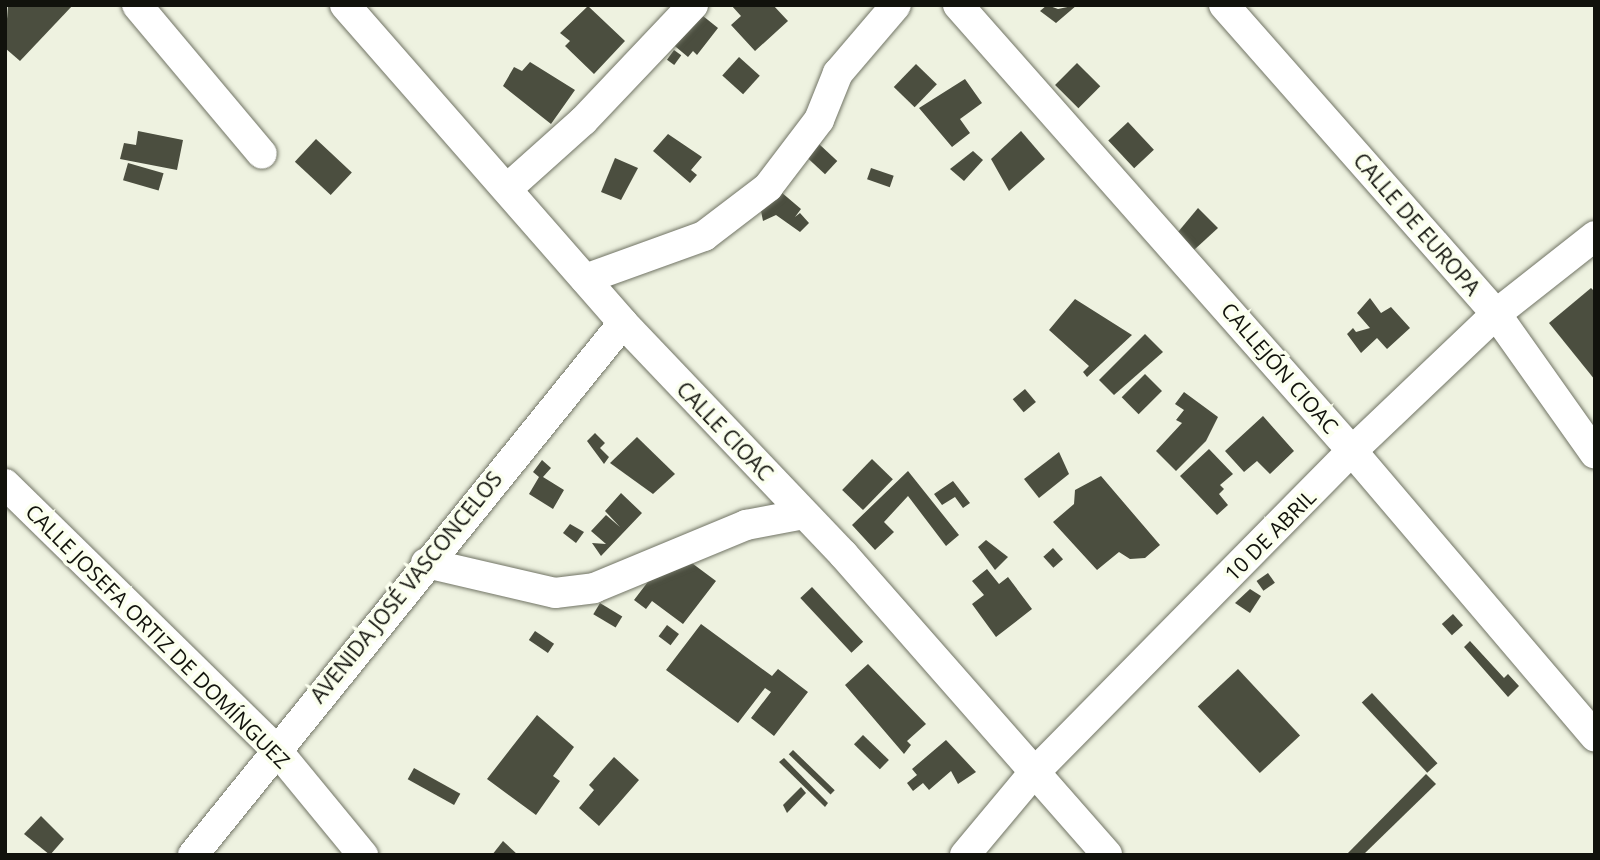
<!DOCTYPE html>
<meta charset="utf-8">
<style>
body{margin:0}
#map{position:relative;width:1600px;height:860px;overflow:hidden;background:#eef2e0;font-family:"Open Sans",sans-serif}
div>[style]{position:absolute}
.building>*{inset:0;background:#4b4e3f;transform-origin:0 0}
.roads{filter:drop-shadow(0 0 2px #717465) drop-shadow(0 0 2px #717465)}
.street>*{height:30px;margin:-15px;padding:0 15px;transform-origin:15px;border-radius:15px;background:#fff}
span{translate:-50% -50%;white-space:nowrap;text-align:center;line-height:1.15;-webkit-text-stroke:7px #fbffee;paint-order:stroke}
.street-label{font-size:21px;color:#11120c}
.frame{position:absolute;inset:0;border:7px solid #11120c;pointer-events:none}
</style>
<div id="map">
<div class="building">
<div style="clip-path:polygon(8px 5px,73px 5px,20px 61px,5px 48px)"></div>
<div style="clip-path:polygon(731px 5px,773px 5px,788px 21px,755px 51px,731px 25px,741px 16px)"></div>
<div style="clip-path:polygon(1047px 5px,1058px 9px,1077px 5px,1056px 23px,1040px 11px)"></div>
<div style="clip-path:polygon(588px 6px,625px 41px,594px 74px,565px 46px,570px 41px,560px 33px)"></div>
<div style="clip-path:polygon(698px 12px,718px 28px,697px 55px,693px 51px,688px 57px,670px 42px)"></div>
<div style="left:674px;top:50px;width:9px;height:12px;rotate:36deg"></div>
<div style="left:739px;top:57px;width:28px;height:25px;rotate:42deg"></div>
<div style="clip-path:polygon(530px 62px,575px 90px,551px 124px,503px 86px,514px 67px,522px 71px)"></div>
<div style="left:1077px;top:63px;width:33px;height:31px;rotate:45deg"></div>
<div style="left:916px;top:64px;width:29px;height:32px;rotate:44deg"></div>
<div style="clip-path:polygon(965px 79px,982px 103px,960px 119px,970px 133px,952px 147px,919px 108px)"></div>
<div style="left:1128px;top:122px;width:38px;height:27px;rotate:47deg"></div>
<div style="clip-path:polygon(138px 131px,183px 140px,177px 170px,120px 159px,124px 143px,136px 145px)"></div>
<div style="clip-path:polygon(1021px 131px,1045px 159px,1009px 191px,991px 159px)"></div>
<div style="clip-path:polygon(668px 134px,702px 157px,691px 170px,697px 175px,690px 183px,653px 151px)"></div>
<div style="left:316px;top:139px;width:49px;height:31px;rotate:43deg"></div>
<div style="left:819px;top:144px;width:25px;height:18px;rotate:43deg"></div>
<div style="clip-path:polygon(973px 151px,983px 160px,964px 181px,950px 169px)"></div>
<div style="clip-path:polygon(615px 158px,638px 168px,621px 200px,601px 192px)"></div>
<div style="left:128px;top:163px;width:37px;height:18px;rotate:16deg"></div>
<div style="left:871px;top:168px;width:24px;height:12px;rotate:19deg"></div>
<div style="clip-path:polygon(781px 192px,801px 209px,795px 217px,800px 213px,809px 223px,800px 232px,776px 215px,763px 221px,761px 211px)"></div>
<div style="clip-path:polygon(1198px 208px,1218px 228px,1194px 250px,1178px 232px)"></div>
<div style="clip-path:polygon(1591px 288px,1595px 292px,1595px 380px,1549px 323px)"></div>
<div style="clip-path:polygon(1370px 298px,1381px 313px,1391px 307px,1410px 328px,1387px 349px,1377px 338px,1361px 353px,1347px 334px,1353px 328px,1356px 332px,1370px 328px,1357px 313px)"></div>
<div style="clip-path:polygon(1075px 299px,1132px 335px,1087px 377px,1083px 372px,1089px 366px,1049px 330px)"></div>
<div style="clip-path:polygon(1145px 334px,1163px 352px,1114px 395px,1099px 380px)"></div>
<div style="left:1145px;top:374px;width:24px;height:33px;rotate:45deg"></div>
<div style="left:1025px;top:389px;width:17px;height:16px;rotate:50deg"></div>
<div style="clip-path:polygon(1184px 392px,1218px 417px,1206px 441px,1176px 471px,1156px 451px,1182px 423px,1176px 420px,1184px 410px,1175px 404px)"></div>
<div style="clip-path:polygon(1263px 416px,1294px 451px,1270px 474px,1257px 461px,1244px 472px,1225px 451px)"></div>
<div style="clip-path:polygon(595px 433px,605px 443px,600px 448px,609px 457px,604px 464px,587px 441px)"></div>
<div style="clip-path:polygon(637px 437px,675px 474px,653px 494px,610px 463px)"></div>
<div style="clip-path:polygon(1209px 449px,1233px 474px,1220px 485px,1224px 489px,1219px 494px,1228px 505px,1217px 515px,1180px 476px)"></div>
<div style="clip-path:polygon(1059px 452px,1069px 474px,1039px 498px,1024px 479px)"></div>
<div style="left:872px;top:459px;width:29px;height:43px;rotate:44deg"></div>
<div style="clip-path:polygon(542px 460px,551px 468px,543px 477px,564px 490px,553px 509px,529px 494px,539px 477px,533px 472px)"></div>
<div style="clip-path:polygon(908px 471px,959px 535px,946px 546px,908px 496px,884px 522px,894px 532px,875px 550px,852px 525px)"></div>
<div style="clip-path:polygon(1101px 476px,1160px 545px,1145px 558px,1130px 559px,1119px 552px,1097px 570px,1053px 522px,1074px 504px,1075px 490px)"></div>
<div style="clip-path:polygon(953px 481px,970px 503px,963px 508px,955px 497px,942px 505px,934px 494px)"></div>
<div style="clip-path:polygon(621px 493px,642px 513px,601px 556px,592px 543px,606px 544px,591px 531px,606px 515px,620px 527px,605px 511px)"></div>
<div style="clip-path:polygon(570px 524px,584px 532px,576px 543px,563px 533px)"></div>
<div style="clip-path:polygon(986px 540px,1008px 557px,995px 570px,978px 547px)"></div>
<div style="left:1053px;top:548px;width:15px;height:13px;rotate:48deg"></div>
<div style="clip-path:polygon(673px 549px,716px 581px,683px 624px,652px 601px,646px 609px,634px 600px)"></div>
<div style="clip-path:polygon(987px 569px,999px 584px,1008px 577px,1032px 609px,996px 637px,972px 604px,984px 595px,972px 581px)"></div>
<div style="left:1268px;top:573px;width:12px;height:14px;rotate:55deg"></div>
<div style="left:812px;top:587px;width:75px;height:16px;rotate:47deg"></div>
<div style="clip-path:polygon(1250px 589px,1261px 596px,1250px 613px,1235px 603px)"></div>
<div style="left:600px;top:603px;width:26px;height:13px;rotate:31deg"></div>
<div style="left:1453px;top:614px;width:15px;height:15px;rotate:48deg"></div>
<div style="clip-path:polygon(701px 624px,772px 676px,778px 669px,808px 692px,774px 736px,751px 718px,771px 692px,765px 688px,738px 723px,666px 670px)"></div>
<div style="left:667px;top:625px;width:15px;height:14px;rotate:37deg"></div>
<div style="left:535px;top:631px;width:23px;height:11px;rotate:34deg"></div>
<div style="clip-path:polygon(1470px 641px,1504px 678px,1508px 674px,1519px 686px,1508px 697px,1464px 647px)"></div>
<div style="clip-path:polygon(868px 664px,926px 724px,907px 741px,911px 745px,904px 754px,845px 685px)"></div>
<div style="left:1238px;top:669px;width:91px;height:55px;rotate:47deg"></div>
<div style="left:1372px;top:693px;width:96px;height:14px;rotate:47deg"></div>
<div style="clip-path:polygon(537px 715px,574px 747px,553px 776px,560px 781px,536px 815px,487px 779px)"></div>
<div style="left:863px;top:735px;width:36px;height:13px;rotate:44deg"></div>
<div style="clip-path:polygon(946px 740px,976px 772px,958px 784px,951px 771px,929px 790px,923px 783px,913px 791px,907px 783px,917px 775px,912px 769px)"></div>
<div style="left:793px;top:750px;width:58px;height:6px;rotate:44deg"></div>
<div style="clip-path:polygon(614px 757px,639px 780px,599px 826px,579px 808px,594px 790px,589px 785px)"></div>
<div style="clip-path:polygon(784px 758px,828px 803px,825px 807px,779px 762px)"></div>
<div style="left:414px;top:768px;width:53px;height:13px;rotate:29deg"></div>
<div style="clip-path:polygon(1426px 774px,1436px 784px,1363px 855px,1346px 855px)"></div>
<div style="clip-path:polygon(801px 787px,806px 793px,787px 813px,783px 805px)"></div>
<div style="clip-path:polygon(41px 816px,64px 839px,50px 855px,24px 834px)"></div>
<div style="clip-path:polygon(503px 841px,518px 855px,492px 855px)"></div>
</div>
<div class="roads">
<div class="street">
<div style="left:137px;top:5px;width:194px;rotate:50deg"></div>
<div style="left:345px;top:5px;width:422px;rotate:48.8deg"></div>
<div style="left:623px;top:323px;width:319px;rotate:46.4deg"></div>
<div style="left:843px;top:554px;width:400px;rotate:48.7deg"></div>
<div style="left:958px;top:5px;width:595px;rotate:48.54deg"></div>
<div style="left:1352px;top:451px;width:375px;rotate:49.6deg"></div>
<div style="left:1224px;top:5px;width:412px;rotate:48.6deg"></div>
<div style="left:1496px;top:314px;width:171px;rotate:54.7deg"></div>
<div style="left:508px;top:188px;width:101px;rotate:-41.8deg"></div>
<div style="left:583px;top:121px;width:160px;rotate:-46.5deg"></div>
<div style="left:585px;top:279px;width:127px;rotate:-19.9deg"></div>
<div style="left:704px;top:236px;width:81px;rotate:-37.4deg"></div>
<div style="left:768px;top:187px;width:84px;rotate:-52.7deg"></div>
<div style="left:819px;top:120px;width:51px;rotate:-68deg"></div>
<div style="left:838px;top:73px;width:89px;rotate:-49.5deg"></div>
<div style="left:5px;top:484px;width:378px;rotate:44.4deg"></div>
<div style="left:275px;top:748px;width:139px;rotate:50.6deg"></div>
<div style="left:426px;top:563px;width:132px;rotate:13.1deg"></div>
<div style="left:555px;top:593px;width:39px;rotate:-7deg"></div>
<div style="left:594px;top:588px;width:165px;rotate:-22.5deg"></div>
<div style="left:746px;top:525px;width:59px;rotate:-10.7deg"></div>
<div style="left:193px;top:855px;width:684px;rotate:-51.05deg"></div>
<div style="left:965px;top:855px;width:104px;rotate:-50.1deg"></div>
<div style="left:1032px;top:775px;width:455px;rotate:-45.4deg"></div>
<div style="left:1352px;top:451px;width:199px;rotate:-43.6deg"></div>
<div style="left:1496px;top:314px;width:126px;rotate:-38.2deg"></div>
</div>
</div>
<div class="street-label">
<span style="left:1417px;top:224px;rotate:49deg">CALLE DE EUROPA</span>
<span style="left:1280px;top:368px;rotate:49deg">CALLEJÓN CIOAC</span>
<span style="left:725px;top:431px;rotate:46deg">CALLE CIOAC</span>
<span style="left:1270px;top:535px;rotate:-45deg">10 DE ABRIL</span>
<span style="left:406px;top:587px;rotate:-51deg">AVENIDA JOSÉ VASCONCELOS</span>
<span style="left:158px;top:636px;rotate:45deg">CALLE JOSEFA ORTIZ DE DOMÍNGUEZ</span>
</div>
<div class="frame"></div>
</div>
